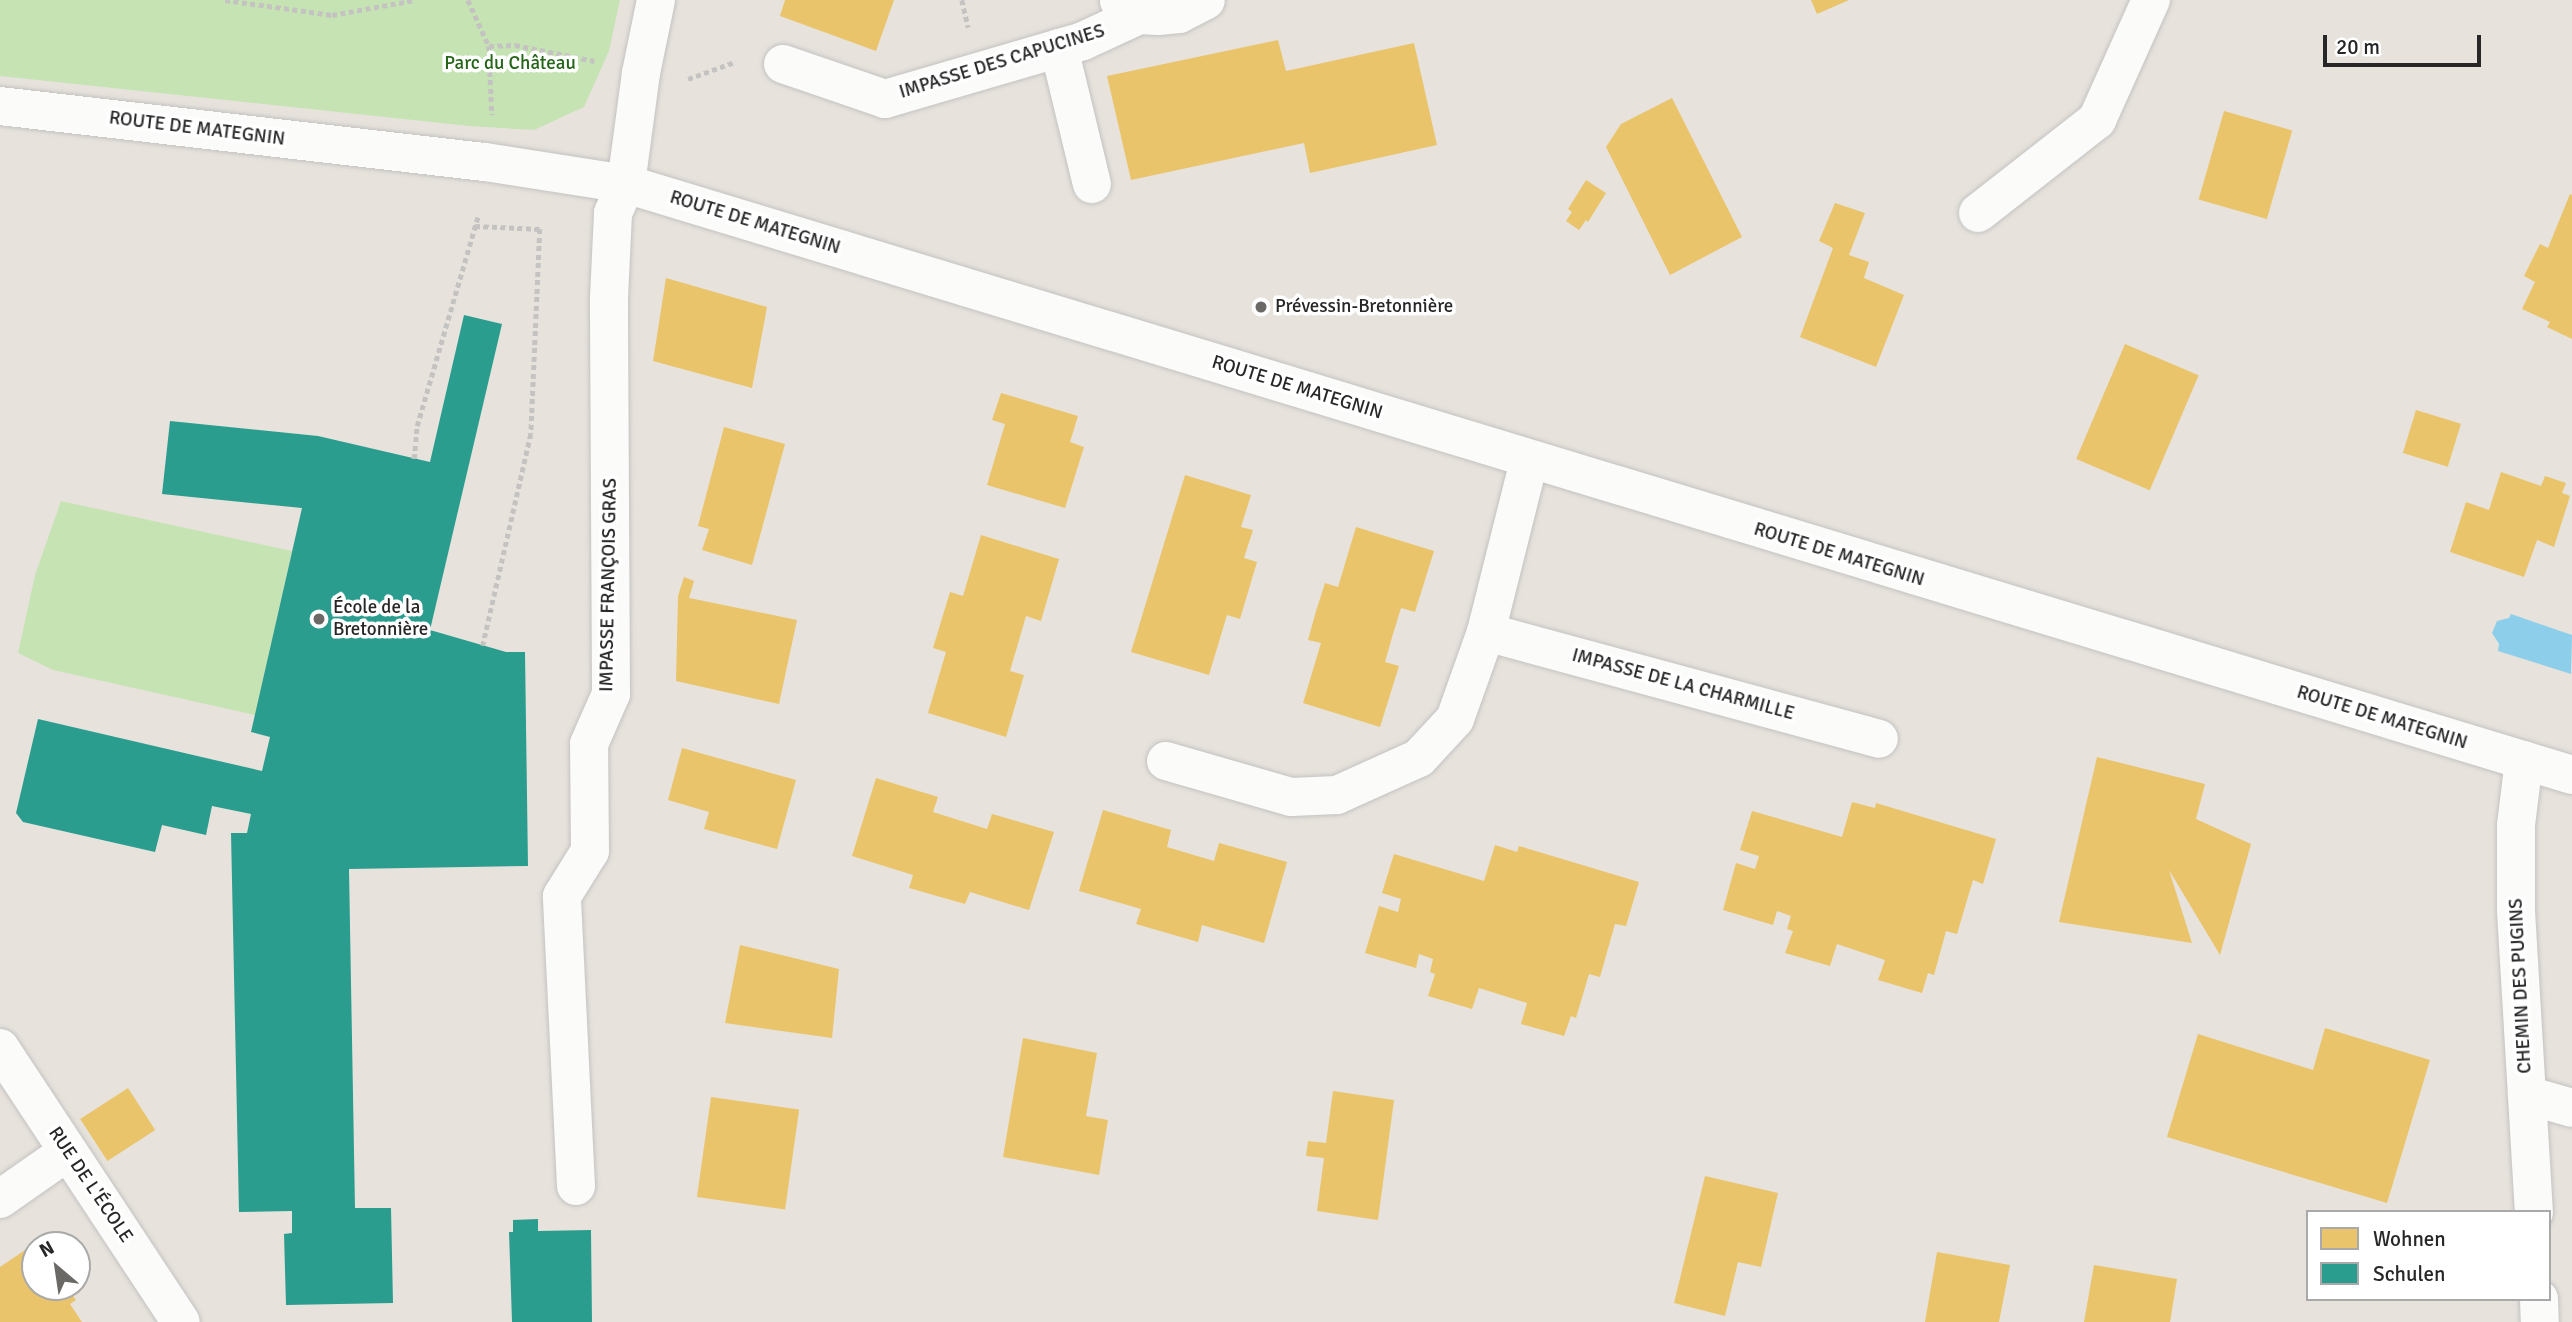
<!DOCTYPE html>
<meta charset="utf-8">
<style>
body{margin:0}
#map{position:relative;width:2572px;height:1322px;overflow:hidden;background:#e7e3dc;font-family:Signika,sans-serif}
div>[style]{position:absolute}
.green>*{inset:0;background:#c6e3b4}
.water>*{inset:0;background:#8dcfeb}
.homes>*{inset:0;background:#e9c46a;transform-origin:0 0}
.schools>*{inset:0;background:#2a9d8f}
.path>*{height:4.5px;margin-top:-2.25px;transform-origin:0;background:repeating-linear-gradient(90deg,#c4c3c2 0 5px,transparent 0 8.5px)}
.roads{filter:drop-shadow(0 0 2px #c4c2c2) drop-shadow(0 0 2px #c4c2c2)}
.minor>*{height:38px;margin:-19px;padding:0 19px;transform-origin:19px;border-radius:19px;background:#fbfbfa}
.dots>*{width:19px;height:19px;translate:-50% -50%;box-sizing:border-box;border:4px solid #fff;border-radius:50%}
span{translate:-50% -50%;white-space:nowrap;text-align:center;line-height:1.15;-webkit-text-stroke:7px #fff;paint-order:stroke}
.street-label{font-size:19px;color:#272727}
.park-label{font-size:19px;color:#246517}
.poi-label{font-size:19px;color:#272727}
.left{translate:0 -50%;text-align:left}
.legend{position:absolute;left:2306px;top:1210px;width:245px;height:91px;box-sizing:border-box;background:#fff;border:2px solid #a9a9a9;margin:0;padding:9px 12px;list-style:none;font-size:21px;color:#272727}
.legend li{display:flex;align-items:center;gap:14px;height:35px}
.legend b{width:35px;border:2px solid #a9a9a9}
.north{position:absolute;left:21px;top:1231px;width:70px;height:70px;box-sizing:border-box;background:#fff;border:2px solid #a9a9a9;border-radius:50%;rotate:331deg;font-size:19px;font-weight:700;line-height:28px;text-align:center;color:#272727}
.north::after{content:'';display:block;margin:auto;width:24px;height:32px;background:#6a6966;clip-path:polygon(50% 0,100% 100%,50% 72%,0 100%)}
.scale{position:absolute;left:2323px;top:35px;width:158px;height:32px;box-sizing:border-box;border:4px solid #272727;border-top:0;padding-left:9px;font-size:21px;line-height:24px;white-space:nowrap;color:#272727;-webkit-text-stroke:5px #fff;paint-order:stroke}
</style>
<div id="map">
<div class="green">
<div style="clip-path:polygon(0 0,620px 0,609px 51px,584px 107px,534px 130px,469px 126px,0 76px)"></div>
<div style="clip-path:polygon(61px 501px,292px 551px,255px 715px,53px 670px,18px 653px,35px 575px)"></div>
</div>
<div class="water">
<div style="clip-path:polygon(2511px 614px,2572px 635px,2571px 674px,2498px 651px,2499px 644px,2492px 633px,2497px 621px,2509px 618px)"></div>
</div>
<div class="homes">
<div style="clip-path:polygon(785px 0,894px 0,876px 51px,780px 16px)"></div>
<div style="clip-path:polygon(1811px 0,1849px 0,1817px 14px)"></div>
<div style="clip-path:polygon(1278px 40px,1286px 71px,1414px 43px,1437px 145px,1310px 173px,1304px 143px,1131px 180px,1107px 76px)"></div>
<div style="clip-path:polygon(1672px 98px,1742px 237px,1670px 275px,1606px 147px,1621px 124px)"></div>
<div style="left:2224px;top:111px;width:71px;height:92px;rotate:16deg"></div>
<div style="clip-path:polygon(1586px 180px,1606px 193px,1588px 222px,1586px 220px,1579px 230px,1566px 221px,1572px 212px,1568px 209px)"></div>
<div style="clip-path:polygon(2570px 194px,2572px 195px,2572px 339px,2547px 327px,2550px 322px,2522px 309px,2535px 282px,2524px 276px,2540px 244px,2548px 248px)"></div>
<div style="clip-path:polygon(1835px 203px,1865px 213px,1849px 255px,1869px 262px,1864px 278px,1904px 295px,1876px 367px,1800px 337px,1833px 248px,1819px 241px)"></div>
<div style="clip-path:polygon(666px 278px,767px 307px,752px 388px,653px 361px)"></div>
<div style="left:2125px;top:344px;width:80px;height:125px;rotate:23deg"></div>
<div style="clip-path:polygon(1001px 393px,1078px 416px,1070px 442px,1084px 447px,1065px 508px,987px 485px,1005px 424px,992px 420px)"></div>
<div style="left:2416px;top:410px;width:47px;height:45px;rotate:17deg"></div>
<div style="clip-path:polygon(724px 427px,785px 444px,752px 565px,702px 550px,709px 529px,698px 526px)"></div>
<div style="clip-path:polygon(2501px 472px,2541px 486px,2545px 476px,2566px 483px,2562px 493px,2570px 496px,2554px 547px,2537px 540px,2524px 577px,2450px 552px,2466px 502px,2489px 510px)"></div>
<div style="clip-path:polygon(1185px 475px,1251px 495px,1241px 527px,1253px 530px,1244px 558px,1257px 562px,1240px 619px,1227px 615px,1209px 675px,1131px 652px)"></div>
<div style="clip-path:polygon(1356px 527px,1434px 551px,1415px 612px,1401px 608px,1393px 634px,1385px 662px,1399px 666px,1380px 727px,1303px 703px,1321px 643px,1308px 640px,1316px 611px,1325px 583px,1338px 587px)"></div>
<div style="clip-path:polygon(981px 535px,1059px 559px,1041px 621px,1026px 616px,1010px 671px,1024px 675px,1006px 737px,928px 713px,946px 652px,933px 648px,950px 592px,963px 596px)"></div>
<div style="clip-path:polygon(684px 577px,694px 581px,689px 598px,797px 620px,779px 704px,676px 681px,678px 596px)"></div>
<div style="clip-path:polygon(682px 748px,796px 780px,777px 849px,704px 829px,709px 812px,668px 800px)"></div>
<div style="clip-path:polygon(2097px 757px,2205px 784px,2196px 819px,2251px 844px,2220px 955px,2169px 870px,2192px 943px,2059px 922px)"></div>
<div style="clip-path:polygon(876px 778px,938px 797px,933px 812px,987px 829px,992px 814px,1054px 832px,1029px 910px,970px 892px,965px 904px,909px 888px,913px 875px,852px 856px)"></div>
<div style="clip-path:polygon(1852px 802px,1875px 808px,1876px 803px,1996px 839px,1983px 884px,1973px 880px,1957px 934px,1946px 931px,1934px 975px,1928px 973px,1922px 993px,1878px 980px,1885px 960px,1837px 944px,1830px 966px,1785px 953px,1793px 931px,1787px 929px,1791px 916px,1777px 911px,1773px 925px,1723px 910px,1736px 863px,1755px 869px,1759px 856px,1740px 850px,1752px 811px,1842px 837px)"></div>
<div style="clip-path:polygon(1103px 810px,1171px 830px,1167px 847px,1214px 861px,1219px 843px,1287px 862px,1264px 943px,1202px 925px,1198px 942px,1136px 924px,1141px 909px,1079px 891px)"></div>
<div style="clip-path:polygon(1495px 845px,1517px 852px,1519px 846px,1639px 882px,1626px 926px,1615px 924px,1600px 977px,1589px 974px,1576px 1018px,1571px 1016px,1564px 1036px,1521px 1024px,1527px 1003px,1479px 988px,1472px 1009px,1428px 996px,1435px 974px,1430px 972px,1433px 959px,1419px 954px,1416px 968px,1365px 953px,1379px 906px,1398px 912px,1401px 899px,1382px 893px,1394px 854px,1484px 881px)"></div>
<div style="clip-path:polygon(740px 945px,839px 969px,832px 1038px,725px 1023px)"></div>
<div style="clip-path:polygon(2325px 1028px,2430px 1060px,2387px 1203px,2167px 1137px,2198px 1034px,2313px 1070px)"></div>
<div style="clip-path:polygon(1023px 1038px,1097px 1053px,1086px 1116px,1108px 1120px,1099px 1175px,1003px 1157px)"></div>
<div style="left:128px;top:1088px;width:50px;height:57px;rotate:57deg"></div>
<div style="clip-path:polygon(1333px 1091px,1394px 1100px,1378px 1220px,1317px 1211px,1324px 1158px,1306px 1156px,1308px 1141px,1326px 1143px)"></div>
<div style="left:711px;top:1097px;width:89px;height:101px;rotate:8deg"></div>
<div style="clip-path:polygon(1705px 1176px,1778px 1193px,1761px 1267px,1738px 1262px,1725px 1316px,1674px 1303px)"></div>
<div style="clip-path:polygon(37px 1242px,35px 1287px,67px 1287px,76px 1300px,70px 1304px,82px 1322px,0 1322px,0 1267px)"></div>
<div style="clip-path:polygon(1937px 1252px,2010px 1265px,1999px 1322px,1925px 1322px)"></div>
<div style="clip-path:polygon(2094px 1265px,2177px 1279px,2170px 1322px,2084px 1322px)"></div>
</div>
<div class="schools">
<div style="clip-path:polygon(464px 315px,502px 324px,430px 630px,506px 652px,525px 652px,528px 866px,349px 869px,355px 1208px,391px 1208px,393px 1303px,286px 1305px,284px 1234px,292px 1233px,292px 1211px,239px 1212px,231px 833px,247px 833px,251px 814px,212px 806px,206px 835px,162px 825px,155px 852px,23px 822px,16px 813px,38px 719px,262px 771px,270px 737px,251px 732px,302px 508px,162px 494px,170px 421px,318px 436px,430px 462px)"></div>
<div style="clip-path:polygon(538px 1219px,538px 1231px,591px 1230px,592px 1322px,512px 1322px,509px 1232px,513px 1232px,513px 1220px)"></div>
</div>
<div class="path">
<div style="left:225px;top:0;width:108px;rotate:8deg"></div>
<div style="left:332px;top:15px;width:84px;rotate:-10.2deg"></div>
<div style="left:468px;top:0;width:51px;rotate:65.5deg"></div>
<div style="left:489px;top:46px;width:69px;rotate:87.5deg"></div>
<div style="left:962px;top:0;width:28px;rotate:77deg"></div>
<div style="left:489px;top:46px;width:26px;rotate:-2deg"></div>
<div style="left:515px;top:45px;width:81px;rotate:11.4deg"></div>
<div style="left:688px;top:79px;width:50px;rotate:-19.9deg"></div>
<div style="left:475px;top:226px;width:65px;rotate:2.6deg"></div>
<div style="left:540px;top:229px;width:205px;rotate:92.5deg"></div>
<div style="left:531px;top:434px;width:217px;rotate:102.8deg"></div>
<div style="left:414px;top:459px;width:33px;rotate:-85deg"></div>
<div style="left:417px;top:426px;width:219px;rotate:-73.8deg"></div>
</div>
<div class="roads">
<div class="minor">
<div style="left:1119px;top:1px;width:24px;rotate:35deg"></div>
<div style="left:1139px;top:15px;width:19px;rotate:3deg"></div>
<div style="left:1158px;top:16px;width:21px;rotate:-5deg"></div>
<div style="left:1179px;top:14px;width:30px;rotate:-27deg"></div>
<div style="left:1059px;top:48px;width:140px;rotate:76.4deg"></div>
<div style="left:783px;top:64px;width:108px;rotate:18.9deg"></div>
<div style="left:885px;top:99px;width:206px;rotate:-16.3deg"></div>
<div style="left:1083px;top:41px;width:62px;rotate:-24.9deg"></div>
<div style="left:0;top:106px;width:488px;rotate:6.6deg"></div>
<div style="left:485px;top:162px;width:143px;rotate:8.9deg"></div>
<div style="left:626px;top:184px;width:2034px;rotate:16.89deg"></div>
<div style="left:1978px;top:213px;width:151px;rotate:-38deg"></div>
<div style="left:2097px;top:120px;width:132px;rotate:-65.8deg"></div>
<div style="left:1486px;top:632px;width:407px;rotate:15.2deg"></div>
<div style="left:2524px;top:760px;width:65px;rotate:97deg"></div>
<div style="left:2516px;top:825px;width:86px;rotate:90deg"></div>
<div style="left:2516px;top:911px;width:302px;rotate:86.6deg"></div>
<div style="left:1166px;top:761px;width:130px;rotate:16.1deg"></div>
<div style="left:1291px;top:797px;width:46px;rotate:-2.5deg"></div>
<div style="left:1337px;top:795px;width:90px;rotate:-24.3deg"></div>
<div style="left:1419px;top:758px;width:53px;rotate:-47.3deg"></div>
<div style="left:1455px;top:719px;width:92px;rotate:-70.4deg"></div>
<div style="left:1486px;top:632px;width:176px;rotate:-75.9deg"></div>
<div style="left:0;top:1048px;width:328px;rotate:56.6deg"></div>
<div style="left:2527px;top:1095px;width:47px;rotate:16.1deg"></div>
<div style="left:576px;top:1186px;width:290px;rotate:-92.8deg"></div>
<div style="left:562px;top:896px;width:53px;rotate:-58.1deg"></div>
<div style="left:590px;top:851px;width:107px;rotate:-90.5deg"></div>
<div style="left:589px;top:744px;width:55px;rotate:-66.3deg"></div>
<div style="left:611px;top:694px;width:396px;rotate:-90.3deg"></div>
<div style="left:609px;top:298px;width:85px;rotate:-87.3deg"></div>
<div style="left:613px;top:213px;width:32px;rotate:-66deg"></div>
<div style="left:626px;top:184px;width:112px;rotate:-82.3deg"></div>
<div style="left:641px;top:73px;width:75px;rotate:-78.4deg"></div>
<div style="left:0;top:1199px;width:82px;rotate:-35deg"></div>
<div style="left:2539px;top:1299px;width:23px;rotate:88deg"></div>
</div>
</div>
<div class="dots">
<div style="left:1261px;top:307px;background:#6a6966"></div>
<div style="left:319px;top:619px;background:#6a6966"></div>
</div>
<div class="street-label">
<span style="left:1002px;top:62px;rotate:-17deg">IMPASSE DES CAPUCINES</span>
<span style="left:197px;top:129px;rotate:7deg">ROUTE DE MATEGNIN</span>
<span style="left:755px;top:223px;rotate:17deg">ROUTE DE MATEGNIN</span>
<span style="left:1297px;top:388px;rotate:17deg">ROUTE DE MATEGNIN</span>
<span style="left:1839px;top:555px;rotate:17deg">ROUTE DE MATEGNIN</span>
<span style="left:609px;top:585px;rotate:-89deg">IMPASSE FRANÇOIS GRAS</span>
<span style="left:1683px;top:685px;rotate:15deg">IMPASSE DE LA CHARMILLE</span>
<span style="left:2382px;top:718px;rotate:17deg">ROUTE DE MATEGNIN</span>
<span style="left:2521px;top:986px;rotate:-93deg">CHEMIN DES PUGINS</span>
<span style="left:90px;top:1185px;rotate:56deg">RUE DE L'ÉCOLE</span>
</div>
<div class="park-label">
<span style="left:510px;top:64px">Parc du Château</span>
</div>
<div class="poi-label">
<span class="left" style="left:1275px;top:307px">Prévessin-Bretonnière</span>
<span class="left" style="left:333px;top:619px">École de la<br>Bretonnière</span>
</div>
<ul class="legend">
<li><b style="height:19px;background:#e9c46a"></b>Wohnen</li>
<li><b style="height:19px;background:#2a9d8f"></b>Schulen</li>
</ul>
<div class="north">N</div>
<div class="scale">20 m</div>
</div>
